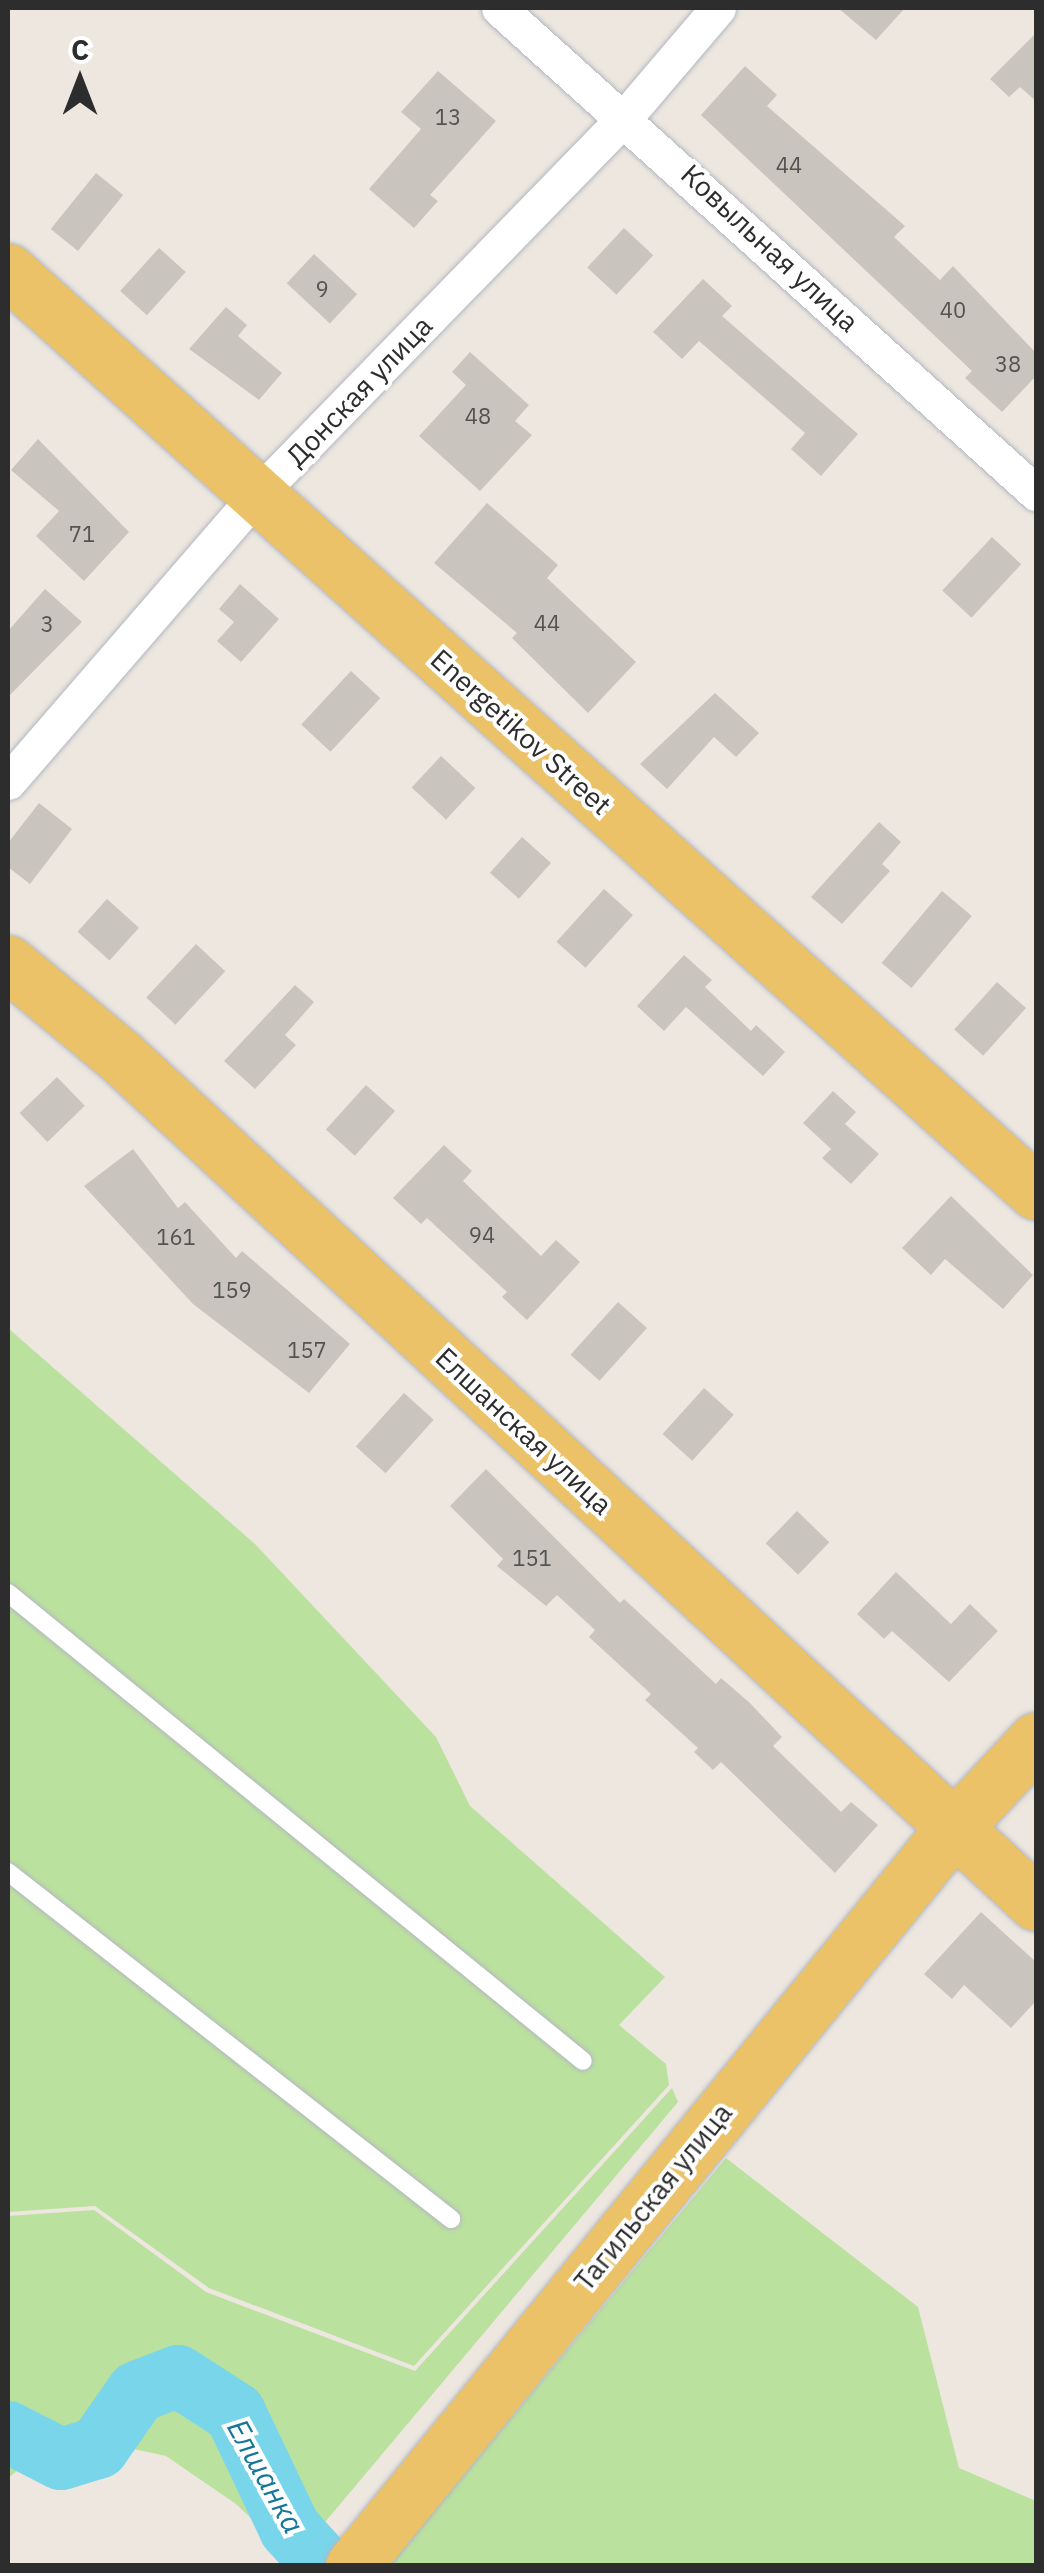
<!DOCTYPE html>
<meta charset="utf-8">
<style>
body{margin:0}
#map{position:relative;width:1044px;height:2573px;overflow:hidden;background:#ede7e0;font-family:"IBM Plex Sans",sans-serif}
div>[style]{position:absolute}
.green>*{inset:0;background:#bbe19f}
.river>*{height:62px;margin:-31px;padding:0 31px;transform-origin:31px;border-radius:31px;background:#78d5ea}
.building>*{inset:0;background:#c9c5be;transform-origin:0 0}
.roads{filter:drop-shadow(0 0 2px #b3b7bf) drop-shadow(0 0 2px #b3b7bf)}
.service>*{height:18px;margin:-9px;padding:0 9px;transform-origin:9px;border-radius:9px;background:#fff}
.minor>*{height:35px;margin:-17.5px;padding:0 17.5px;transform-origin:17.5px;border-radius:17.5px;background:#fff}
.primary>*{height:55px;margin:-27.5px;padding:0 27.5px;transform-origin:27.5px;border-radius:27.5px;background:#ebc267}
span{translate:-50% -50%;white-space:nowrap;text-align:center;line-height:1.15;-webkit-text-stroke:8px #fff;paint-order:stroke}
.number-label{font-size:22px;color:#545351}
.number-label span{-webkit-text-stroke-width:0}
.street-label{font-size:28px;color:#2d2d2d}
.water-label{font-size:30px;color:#14769a;font-style:italic}
.frame{position:absolute;inset:0;border:10px solid #2d2d2d;pointer-events:none}
.north{position:absolute;left:30px;top:30px;width:100px;height:100px;-webkit-text-stroke:8px #fff;paint-order:stroke;rotate:0deg;font-size:28px;font-weight:700;line-height:40px;text-align:center;color:#2d2d2d}
.north::after{content:'';display:block;margin:auto;width:35px;height:45px;background:#2d2d2d;clip-path:polygon(50% 0,100% 100%,50% 72%,0 100%)}
</style>
<div id="map">
<div class="green">
<div style="clip-path:polygon(8px 1328px,255px 1544px,436px 1737px,470px 1806px,665px 1977px,619px 2025px,666px 2064px,669px 2085px,414px 2366px,209px 2288px,95px 2206px,8px 2212px)"></div>
<div style="clip-path:polygon(672px 2088px,678px 2102px,294px 2559px,236px 2504px,166px 2456px,64px 2434px,8px 2478px,8px 2216px,94px 2210px,206px 2292px,415px 2371px)"></div>
<div style="clip-path:polygon(726px 2158px,918px 2307px,959px 2468px,1036px 2501px,1036px 2565px,388px 2566px)"></div>
</div>
<div class="river">
<div style="left:8px;top:2432px;width:59px;rotate:27deg"></div>
<div style="left:61px;top:2459px;width:39px;rotate:-17deg"></div>
<div style="left:98px;top:2448px;width:68px;rotate:-55.1deg"></div>
<div style="left:137px;top:2392px;width:44px;rotate:-21.3deg"></div>
<div style="left:178px;top:2376px;width:68px;rotate:33deg"></div>
<div style="left:235px;top:2413px;width:128px;rotate:64.6deg"></div>
<div style="left:290px;top:2529px;width:50px;rotate:47.4deg"></div>
</div>
<div class="building">
<div style="clip-path:polygon(838px 8px,905px 8px,876px 40px)"></div>
<div style="clip-path:polygon(1036px 33px,1036px 101px,1020px 87px,1009px 97px,990px 79px)"></div>
<div style="clip-path:polygon(745px 66px,777px 95px,767px 106px,905px 226px,894px 237px,940px 280px,953px 266px,1036px 353px,1036px 376px,1002px 412px,965px 378px,972px 371px,701px 115px)"></div>
<div style="clip-path:polygon(438px 71px,496px 121px,430px 195px,438px 201px,414px 228px,369px 189px,421px 129px,401px 112px)"></div>
<div style="left:96px;top:173px;width:35px;height:72px;rotate:39deg"></div>
<div style="left:624px;top:228px;width:40px;height:54px;rotate:43deg"></div>
<div style="left:159px;top:248px;width:36px;height:58px;rotate:42deg"></div>
<div style="left:314px;top:254px;width:59px;height:40px;rotate:43deg"></div>
<div style="clip-path:polygon(703px 279px,732px 306px,722px 316px,858px 434px,821px 476px,791px 449px,805px 433px,699px 341px,682px 359px,653px 332px)"></div>
<div style="clip-path:polygon(226px 307px,247px 325px,238px 336px,282px 373px,259px 400px,189px 349px)"></div>
<div style="clip-path:polygon(470px 352px,529px 405px,515px 421px,532px 435px,480px 491px,419px 436px,466px 385px,452px 372px)"></div>
<div style="clip-path:polygon(38px 439px,129px 532px,84px 581px,36px 536px,59px 511px,11px 470px)"></div>
<div style="clip-path:polygon(487px 503px,558px 565px,547px 578px,636px 662px,588px 713px,512px 638px,517px 633px,434px 563px)"></div>
<div style="left:992px;top:537px;width:40px;height:73px;rotate:43deg"></div>
<div style="clip-path:polygon(240px 584px,279px 619px,241px 662px,217px 641px,234px 622px,219px 609px)"></div>
<div style="clip-path:polygon(45px 589px,82px 622px,8px 697px,8px 631px)"></div>
<div style="left:351px;top:671px;width:40px;height:73px;rotate:43deg"></div>
<div style="clip-path:polygon(715px 693px,759px 733px,736px 757px,714px 737px,667px 789px,640px 764px)"></div>
<div style="left:441px;top:756px;width:47px;height:43px;rotate:43deg"></div>
<div style="clip-path:polygon(39px 803px,72px 829px,30px 884px,8px 867px,8px 843px)"></div>
<div style="clip-path:polygon(879px 822px,901px 842px,882px 864px,890px 871px,842px 924px,811px 897px)"></div>
<div style="left:522px;top:837px;width:39px;height:48px;rotate:42deg"></div>
<div style="left:604px;top:889px;width:39px;height:71px;rotate:42deg"></div>
<div style="left:942px;top:891px;width:39px;height:94px;rotate:40deg"></div>
<div style="left:107px;top:899px;width:43px;height:44px;rotate:42deg"></div>
<div style="left:196px;top:944px;width:40px;height:73px;rotate:43deg"></div>
<div style="clip-path:polygon(684px 955px,712px 980px,705px 987px,751px 1031px,756px 1025px,785px 1052px,763px 1076px,686px 1007px,664px 1031px,637px 1006px)"></div>
<div style="left:997px;top:982px;width:39px;height:64px;rotate:42deg"></div>
<div style="clip-path:polygon(295px 985px,314px 1002px,285px 1035px,296px 1045px,255px 1089px,224px 1061px)"></div>
<div style="left:57px;top:1077px;width:40px;height:52px;rotate:46deg"></div>
<div style="left:366px;top:1085px;width:39px;height:60px;rotate:42deg"></div>
<div style="clip-path:polygon(833px 1091px,856px 1112px,845px 1124px,879px 1154px,851px 1184px,822px 1158px,831px 1149px,803px 1123px)"></div>
<div style="clip-path:polygon(444px 1145px,472px 1171px,463px 1181px,541px 1256px,556px 1240px,580px 1262px,527px 1320px,502px 1297px,507px 1292px,427px 1218px,421px 1224px,393px 1198px)"></div>
<div style="clip-path:polygon(133px 1149px,178px 1208px,185px 1202px,236px 1258px,242px 1251px,350px 1344px,309px 1393px,193px 1304px,84px 1186px)"></div>
<div style="clip-path:polygon(951px 1196px,1033px 1275px,1003px 1309px,945px 1259px,931px 1275px,902px 1248px)"></div>
<div style="left:618px;top:1302px;width:39px;height:71px;rotate:42deg"></div>
<div style="left:704px;top:1388px;width:40px;height:62px;rotate:42deg"></div>
<div style="left:404px;top:1393px;width:40px;height:72px;rotate:42deg"></div>
<div style="clip-path:polygon(486px 1469px,620px 1603px,624px 1599px,716px 1684px,721px 1678px,750px 1703px,782px 1737px,773px 1746px,841px 1812px,851px 1802px,878px 1825px,835px 1873px,721px 1762px,713px 1770px,694px 1752px,698px 1748px,645px 1700px,651px 1694px,589px 1637px,595px 1630px,557px 1595px,546px 1606px,497px 1566px,503px 1559px,450px 1506px)"></div>
<div style="left:797px;top:1511px;width:45px;height:45px;rotate:44deg"></div>
<div style="clip-path:polygon(896px 1572px,951px 1624px,970px 1604px,998px 1631px,949px 1682px,892px 1631px,884px 1639px,857px 1614px)"></div>
<div style="clip-path:polygon(981px 1912px,1036px 1962px,1036px 2001px,1011px 2028px,964px 1985px,952px 1999px,924px 1974px)"></div>
</div>
<div class="roads">
<div class="service">
<div style="left:8px;top:1593px;width:741px;rotate:39.14deg"></div>
<div style="left:8px;top:1872px;width:563px;rotate:38.07deg"></div>
</div>
<div class="minor">
<div style="left:499px;top:8px;width:724px;rotate:42.09deg"></div>
<div style="left:8px;top:782px;width:379px;rotate:-49.1deg"></div>
<div style="left:256px;top:496px;width:530px;rotate:-45.76deg"></div>
<div style="left:626px;top:116px;width:142px;rotate:-49.6deg"></div>
</div>
<div class="primary">
<div style="left:8px;top:271px;width:1380px;rotate:41.86deg"></div>
<div style="left:8px;top:963px;width:144px;rotate:39.7deg"></div>
<div style="left:119px;top:1055px;width:1249px;rotate:42.76deg"></div>
<div style="left:353px;top:2566px;width:949px;rotate:-50.86deg"></div>
<div style="left:952px;top:1830px;width:123px;rotate:-47deg"></div>
</div>
</div>
<div class="number-label">
<span style="left:448px;top:117px">13</span>
<span style="left:789px;top:165px">44</span>
<span style="left:322px;top:289px">9</span>
<span style="left:953px;top:310px">40</span>
<span style="left:1008px;top:364px">38</span>
<span style="left:478px;top:416px">48</span>
<span style="left:82px;top:534px">71</span>
<span style="left:547px;top:623px">44</span>
<span style="left:47px;top:624px">3</span>
<span style="left:482px;top:1235px">94</span>
<span style="left:176px;top:1237px">161</span>
<span style="left:232px;top:1290px">159</span>
<span style="left:307px;top:1350px">157</span>
<span style="left:532px;top:1558px">151</span>
</div>
<div class="street-label">
<span style="left:770px;top:248px;rotate:43deg">Ковыльная улица</span>
<span style="left:359px;top:391px;rotate:-46deg">Донская улица</span>
<span style="left:521px;top:732px;rotate:42deg">Energetikov Street</span>
<span style="left:524px;top:1431px;rotate:43deg">Елшанская улица</span>
<span style="left:653px;top:2197px;rotate:-51deg">Тагильская улица</span>
</div>
<div class="water-label">
<span style="left:266px;top:2476px;rotate:61deg">Елшанка</span>
</div>
<div class="frame"></div>
<div class="north">С</div>
</div>
